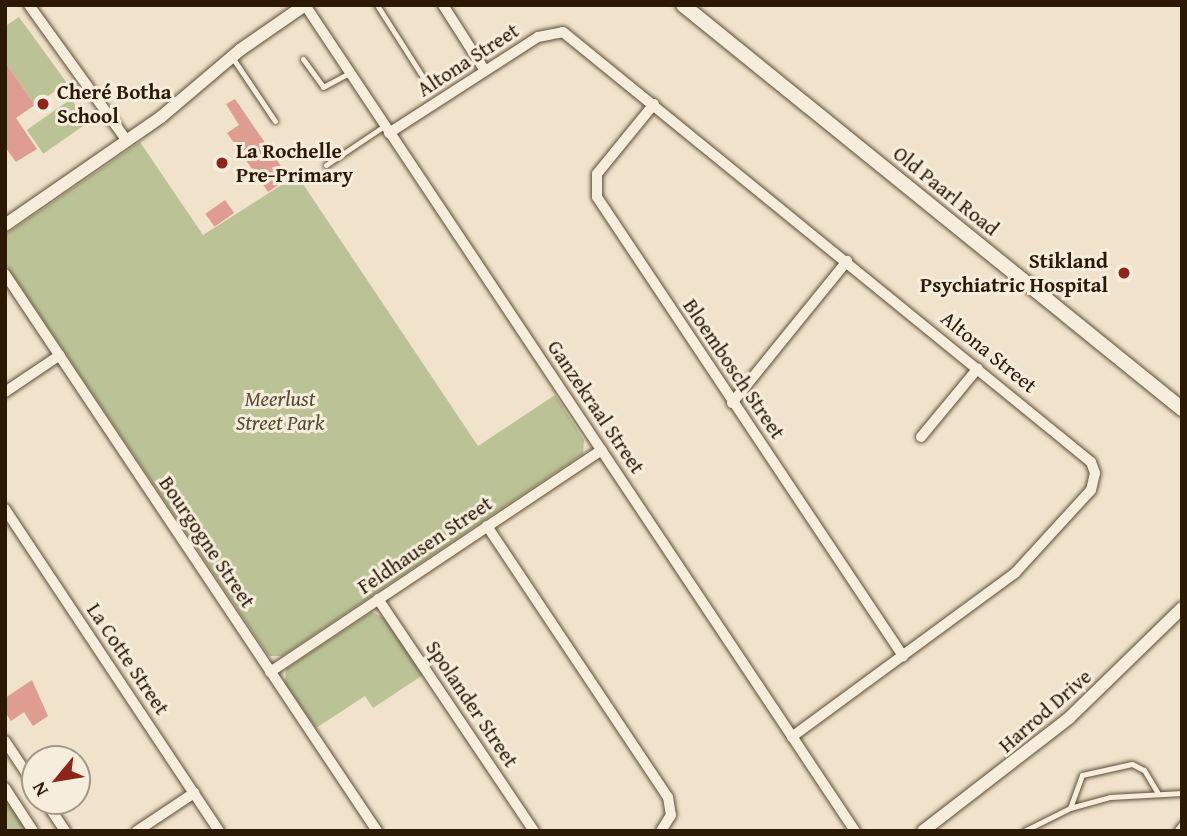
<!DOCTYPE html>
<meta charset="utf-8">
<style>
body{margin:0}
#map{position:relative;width:1187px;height:836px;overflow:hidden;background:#f1e3cb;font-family:"Gentium Book Plus",serif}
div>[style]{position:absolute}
.green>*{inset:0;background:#bbc396;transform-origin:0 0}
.building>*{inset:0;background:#df9d91;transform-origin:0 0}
.roads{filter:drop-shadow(0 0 2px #5d4c36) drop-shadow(0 0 2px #5d4c36)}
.service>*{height:5px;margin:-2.5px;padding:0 2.5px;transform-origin:2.5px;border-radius:2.5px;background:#f6eddd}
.minor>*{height:10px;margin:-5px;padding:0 5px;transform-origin:5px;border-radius:5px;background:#f6eddd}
.tertiary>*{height:12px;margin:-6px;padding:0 6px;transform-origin:6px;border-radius:6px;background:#f6eddd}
.secondary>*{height:14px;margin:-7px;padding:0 7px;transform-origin:7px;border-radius:7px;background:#f6eddd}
.dots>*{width:19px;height:19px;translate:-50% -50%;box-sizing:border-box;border:4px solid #f6eddd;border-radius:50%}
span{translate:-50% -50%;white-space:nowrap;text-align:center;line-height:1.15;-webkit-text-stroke:6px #f6eddd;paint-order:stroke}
.street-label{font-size:21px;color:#2c1904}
.poi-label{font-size:21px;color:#2c1904;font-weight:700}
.left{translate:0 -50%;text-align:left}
.right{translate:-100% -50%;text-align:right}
.park-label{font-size:21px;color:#574c30;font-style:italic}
.frame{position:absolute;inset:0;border:7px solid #2c1904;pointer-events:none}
.north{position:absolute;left:21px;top:745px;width:70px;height:70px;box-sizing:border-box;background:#f6eddd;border:2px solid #a59886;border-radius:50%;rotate:240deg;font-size:19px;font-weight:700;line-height:28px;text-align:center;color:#2c1904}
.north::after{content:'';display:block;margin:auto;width:24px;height:32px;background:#8f2418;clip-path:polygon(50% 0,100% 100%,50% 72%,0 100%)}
</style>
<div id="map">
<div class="green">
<div style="clip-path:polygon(19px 17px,67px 83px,35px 105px,5px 62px,5px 26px)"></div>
<div style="left:71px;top:99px;width:29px;height:54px;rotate:55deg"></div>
<div style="clip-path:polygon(140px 142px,203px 235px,297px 175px,478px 446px,555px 395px,584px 440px,583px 454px,282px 656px,269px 656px,5px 263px,5px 235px)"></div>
<div style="clip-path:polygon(372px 612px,384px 618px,423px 675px,373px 708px,365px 696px,316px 728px,285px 683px,286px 669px)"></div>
<div style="clip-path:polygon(5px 796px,28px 831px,5px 831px)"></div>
</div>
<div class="building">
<div style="clip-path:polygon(5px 62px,35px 105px,16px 118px,37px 149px,16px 162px,5px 147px)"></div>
<div style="clip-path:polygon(235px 99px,285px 172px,279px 176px,283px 182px,268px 192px,227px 133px,239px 125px,226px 104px)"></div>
<div style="left:225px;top:200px;width:16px;height:24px;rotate:55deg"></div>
<div style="clip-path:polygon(32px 680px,48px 716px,33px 726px,24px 712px,11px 721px,5px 712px,5px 698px)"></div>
</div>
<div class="roads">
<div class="service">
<div style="left:377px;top:5px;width:95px;rotate:57.5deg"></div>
<div style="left:232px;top:57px;width:77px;rotate:56.1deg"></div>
<div style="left:303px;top:59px;width:34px;rotate:54deg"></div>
<div style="left:323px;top:87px;width:30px;rotate:-28deg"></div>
<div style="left:326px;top:165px;width:70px;rotate:-33.9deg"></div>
<div style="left:1070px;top:808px;width:35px;rotate:-70deg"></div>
<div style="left:1082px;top:775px;width:51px;rotate:-12.4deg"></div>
<div style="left:1132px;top:764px;width:13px;rotate:27deg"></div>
<div style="left:1144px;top:770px;width:26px;rotate:59deg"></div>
<div style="left:1024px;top:831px;width:51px;rotate:-26.6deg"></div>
<div style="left:1070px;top:808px;width:41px;rotate:-15.4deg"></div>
<div style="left:1110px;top:797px;width:72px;rotate:-3.2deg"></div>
<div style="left:1176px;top:831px;width:10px;rotate:-53deg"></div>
</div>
<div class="minor">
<div style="left:29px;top:5px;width:168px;rotate:54.2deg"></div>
<div style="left:305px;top:5px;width:992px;rotate:56.34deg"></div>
<div style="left:443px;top:5px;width:78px;rotate:57.5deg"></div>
<div style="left:654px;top:104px;width:90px;rotate:129.2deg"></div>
<div style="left:597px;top:174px;width:23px;rotate:90deg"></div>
<div style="left:597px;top:197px;width:552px;rotate:56.31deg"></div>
<div style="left:389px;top:133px;width:177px;rotate:-32.8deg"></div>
<div style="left:538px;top:37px;width:25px;rotate:-11deg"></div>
<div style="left:563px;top:32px;width:681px;rotate:39.16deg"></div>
<div style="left:1091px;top:462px;width:12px;rotate:70deg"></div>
<div style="left:1095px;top:473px;width:17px;rotate:103deg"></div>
<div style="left:1091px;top:490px;width:113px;rotate:132.5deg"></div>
<div style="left:1015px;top:573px;width:277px;rotate:143.7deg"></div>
<div style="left:5px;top:274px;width:670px;rotate:56.26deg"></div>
<div style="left:5px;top:392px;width:66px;rotate:-33.9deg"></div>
<div style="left:732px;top:403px;width:183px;rotate:-51deg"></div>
<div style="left:921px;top:437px;width:89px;rotate:-50.4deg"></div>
<div style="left:5px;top:509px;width:387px;rotate:56.4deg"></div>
<div style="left:487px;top:526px;width:326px;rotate:56.3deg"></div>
<div style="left:668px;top:797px;width:18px;rotate:81deg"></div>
<div style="left:671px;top:815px;width:19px;rotate:122deg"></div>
<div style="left:378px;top:599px;width:280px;rotate:56.1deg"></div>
<div style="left:270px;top:672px;width:399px;rotate:-33.8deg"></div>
<div style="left:5px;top:741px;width:54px;rotate:56.3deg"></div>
<div style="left:5px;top:788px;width:51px;rotate:56.9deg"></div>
<div style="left:45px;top:801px;width:36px;rotate:56deg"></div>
<div style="left:137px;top:831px;width:69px;rotate:-33.7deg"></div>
</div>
<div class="tertiary">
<div style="left:5px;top:225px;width:190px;rotate:-34.7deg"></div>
<div style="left:161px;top:117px;width:104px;rotate:-40.3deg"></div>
<div style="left:240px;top:50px;width:79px;rotate:-34.7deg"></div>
<div style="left:923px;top:831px;width:185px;rotate:-37.7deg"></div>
<div style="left:1069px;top:718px;width:158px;rotate:-44.2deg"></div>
</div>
<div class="secondary">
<div style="left:683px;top:5px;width:642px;rotate:38.99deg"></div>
</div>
</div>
<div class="dots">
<div style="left:43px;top:104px;background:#8f2418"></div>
<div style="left:222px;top:163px;background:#8f2418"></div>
<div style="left:1124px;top:273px;background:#8f2418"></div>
</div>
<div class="street-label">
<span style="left:468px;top:60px;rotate:-33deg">Altona Street</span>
<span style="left:946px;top:191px;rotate:39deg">Old Paarl Road</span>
<span style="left:989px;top:352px;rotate:39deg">Altona Street</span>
<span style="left:734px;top:369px;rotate:56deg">Bloembosch Street</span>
<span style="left:596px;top:407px;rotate:56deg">Ganzekraal Street</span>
<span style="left:207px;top:542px;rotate:56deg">Bourgogne Street</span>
<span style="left:425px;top:545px;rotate:-34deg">Feldhausen Street</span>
<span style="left:128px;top:659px;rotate:56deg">La Cotte Street</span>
<span style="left:472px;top:704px;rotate:56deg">Spolander Street</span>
<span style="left:1045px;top:711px;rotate:-41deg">Harrod Drive</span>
</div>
<div class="poi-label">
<span class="left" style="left:57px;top:104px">Cheré Botha<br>School</span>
<span class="left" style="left:236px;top:163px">La Rochelle<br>Pre-Primary</span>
<span class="right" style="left:1108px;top:273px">Stikland<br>Psychiatric Hospital</span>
</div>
<div class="park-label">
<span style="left:280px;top:411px">Meerlust<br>Street Park</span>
</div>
<div class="frame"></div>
<div class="north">N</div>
</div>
